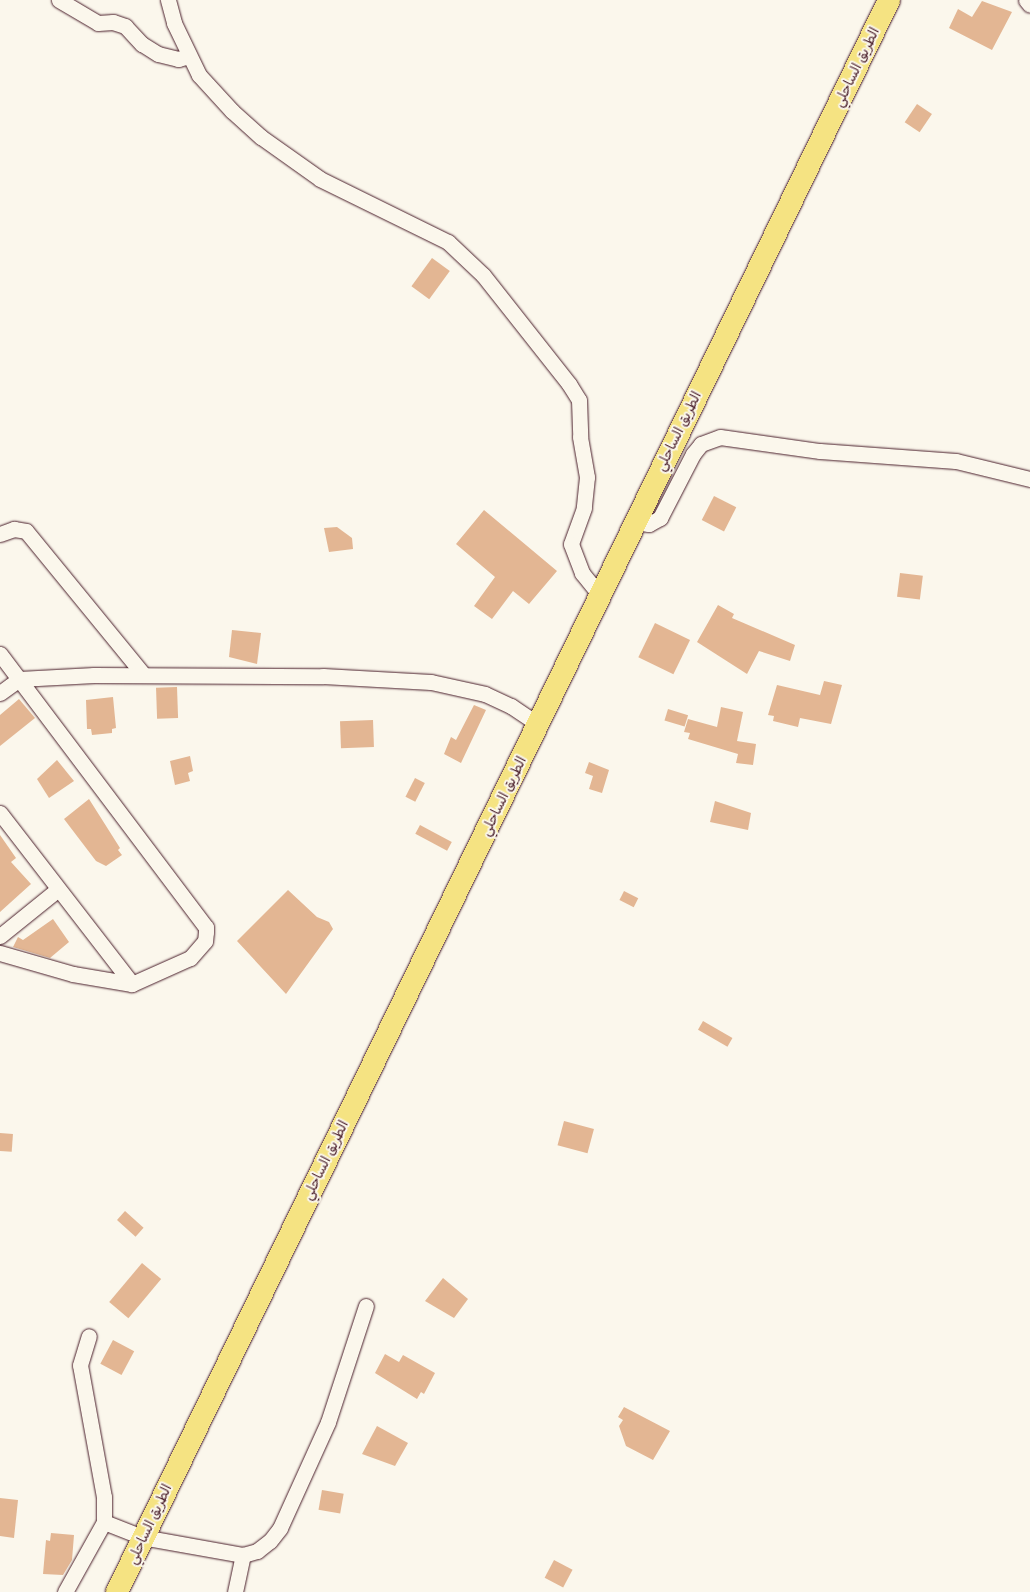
<!DOCTYPE html>
<meta charset="utf-8">
<style>
body{margin:0}
#map{position:relative;width:1030px;height:1592px;overflow:hidden;background:#fbf7ec;font-family:Delius,"Playpen Sans Arabic",sans-serif}
div>[style]{position:absolute}
.building>*{inset:0;background:#e3b693;transform-origin:0 0}
.roads{filter:drop-shadow(0 0 1px #4a1f2b) drop-shadow(0 0 1px #4a1f2b)}
.minor>*{height:15px;margin:-7.5px;padding:0 7.5px;transform-origin:7.5px;border-radius:7.5px;background:#fbf7ec}
.highway>*{height:22px;margin:-11px;padding:0 11px;transform-origin:11px;border-radius:11px;background:#f5e382}
span{translate:-50% -50%;white-space:nowrap;text-align:center;line-height:1.15;-webkit-text-stroke:4px #fbf7ec;paint-order:stroke}
.street-label{font-size:14px;color:#4a1f2b}
</style>
<div id="map">
<div class="building">
<div style="clip-path:polygon(982px 1px,1012px 12px,992px 50px,949px 28px,958px 9px,972px 17px)"></div>
<div style="left:917px;top:104px;width:18px;height:22px;rotate:34deg"></div>
<div style="left:432px;top:258px;width:22px;height:35px;rotate:36deg"></div>
<div style="left:714px;top:496px;width:25px;height:27px;rotate:27deg"></div>
<div style="clip-path:polygon(484px 510px,557px 571px,529px 604px,513px 591px,492px 619px,474px 606px,495px 577px,456px 544px)"></div>
<div style="clip-path:polygon(337px 527px,352px 538px,353px 549px,329px 552px,324px 528px)"></div>
<div style="left:900px;top:573px;width:23px;height:24px;rotate:7deg"></div>
<div style="clip-path:polygon(718px 605px,734px 614px,732px 618px,795px 645px,790px 661px,759px 651px,747px 674px,697px 642px)"></div>
<div style="left:655px;top:623px;width:39px;height:38px;rotate:26deg"></div>
<div style="clip-path:polygon(232px 630px,261px 633px,257px 664px,229px 657px)"></div>
<div style="clip-path:polygon(824px 681px,842px 685px,831px 724px,800px 718px,798px 727px,773px 721px,774px 716px,768px 715px,777px 685px,820px 695px)"></div>
<div style="left:177px;top:687px;width:31px;height:21px;rotate:88deg"></div>
<div style="clip-path:polygon(113px 697px,116px 728px,112px 729px,112px 733px,92px 735px,91px 729px,87px 729px,86px 700px)"></div>
<div style="clip-path:polygon(19px 699px,35px 718px,0 746px,0 715px)"></div>
<div style="clip-path:polygon(474px 705px,486px 710px,461px 763px,444px 754px,451px 737px,456px 740px)"></div>
<div style="clip-path:polygon(721px 707px,743px 712px,737px 741px,756px 744px,753px 765px,736px 763px,738px 754px,688px 739px,690px 733px,684px 732px,688px 719px,717px 727px)"></div>
<div style="left:668px;top:709px;width:21px;height:12px;rotate:17deg"></div>
<div style="left:373px;top:720px;width:27px;height:33px;rotate:88deg"></div>
<div style="clip-path:polygon(190px 756px,193px 771px,188px 773px,190px 781px,175px 785px,170px 761px)"></div>
<div style="clip-path:polygon(57px 760px,74px 781px,49px 798px,37px 779px)"></div>
<div style="clip-path:polygon(589px 762px,609px 770px,602px 793px,589px 789px,593px 776px,585px 773px)"></div>
<div style="left:415px;top:778px;width:11px;height:21px;rotate:27deg"></div>
<div style="clip-path:polygon(89px 799px,120px 848px,118px 850px,122px 855px,106px 866px,96px 861px,64px 819px)"></div>
<div style="clip-path:polygon(715px 801px,751px 813px,748px 830px,710px 822px)"></div>
<div style="left:420px;top:825px;width:36px;height:10px;rotate:28deg"></div>
<div style="clip-path:polygon(0 835px,16px 858px,11px 862px,31px 884px,0 912px)"></div>
<div style="clip-path:polygon(288px 890px,317px 917px,329px 922px,333px 929px,286px 994px,237px 941px)"></div>
<div style="left:624px;top:891px;width:16px;height:10px;rotate:27deg"></div>
<div style="clip-path:polygon(53px 919px,69px 942px,50px 958px,13px 947px,18px 937px,23px 940px)"></div>
<div style="left:703px;top:1021px;width:34px;height:10px;rotate:30deg"></div>
<div style="left:564px;top:1121px;width:31px;height:25px;rotate:15deg"></div>
<div style="left:0;top:1133px;width:13px;height:18px;rotate:4deg"></div>
<div style="left:125px;top:1211px;width:25px;height:12px;rotate:42deg"></div>
<div style="left:142px;top:1263px;width:25px;height:51px;rotate:40deg"></div>
<div style="clip-path:polygon(443px 1278px,468px 1299px,454px 1318px,425px 1301px)"></div>
<div style="left:113px;top:1340px;width:24px;height:27px;rotate:28deg"></div>
<div style="clip-path:polygon(385px 1354px,399px 1362px,403px 1355px,435px 1373px,424px 1394px,421px 1392px,417px 1399px,375px 1373px)"></div>
<div style="clip-path:polygon(624px 1407px,670px 1431px,653px 1460px,626px 1446px,619px 1426px,623px 1420px,618px 1417px)"></div>
<div style="clip-path:polygon(377px 1426px,408px 1443px,395px 1466px,362px 1454px)"></div>
<div style="left:322px;top:1490px;width:22px;height:20px;rotate:10deg"></div>
<div style="clip-path:polygon(0 1498px,18px 1500px,14px 1538px,0 1536px)"></div>
<div style="clip-path:polygon(51px 1533px,74px 1535px,72px 1560px,63px 1575px,43px 1574px,46px 1540px,50px 1541px)"></div>
<div style="left:554px;top:1560px;width:21px;height:20px;rotate:28deg"></div>
</div>
<div class="roads">
<div class="minor">
<div style="left:59px;top:0;width:45px;rotate:30.5deg"></div>
<div style="left:98px;top:23px;width:15px;rotate:-4deg"></div>
<div style="left:113px;top:22px;width:13px;rotate:18deg"></div>
<div style="left:125px;top:26px;width:25px;rotate:47deg"></div>
<div style="left:142px;top:44px;width:19px;rotate:32deg"></div>
<div style="left:158px;top:54px;width:21px;rotate:14deg"></div>
<div style="left:178px;top:59px;width:11px;rotate:-15deg"></div>
<div style="left:168px;top:0;width:24px;rotate:75deg"></div>
<div style="left:174px;top:23px;width:58px;rotate:64.3deg"></div>
<div style="left:199px;top:75px;width:49px;rotate:47.5deg"></div>
<div style="left:232px;top:111px;width:39px;rotate:42deg"></div>
<div style="left:261px;top:137px;width:72px;rotate:35.4deg"></div>
<div style="left:320px;top:179px;width:143px;rotate:26.2deg"></div>
<div style="left:448px;top:242px;width:48px;rotate:43.3deg"></div>
<div style="left:483px;top:275px;width:139px;rotate:51.7deg"></div>
<div style="left:569px;top:384px;width:19px;rotate:58deg"></div>
<div style="left:579px;top:400px;width:37px;rotate:88deg"></div>
<div style="left:580px;top:437px;width:41px;rotate:80.1deg"></div>
<div style="left:587px;top:477px;width:31px;rotate:96deg"></div>
<div style="left:584px;top:508px;width:38px;rotate:110deg"></div>
<div style="left:571px;top:544px;width:31px;rotate:69deg"></div>
<div style="left:582px;top:573px;width:27px;rotate:51deg"></div>
<div style="left:1026px;top:0;width:6px;rotate:51deg"></div>
<div style="left:634px;top:522px;width:15px;rotate:8deg"></div>
<div style="left:649px;top:524px;width:13px;rotate:-29deg"></div>
<div style="left:660px;top:518px;width:72px;rotate:-62.7deg"></div>
<div style="left:693px;top:454px;width:13px;rotate:-51deg"></div>
<div style="left:701px;top:444px;width:20px;rotate:-20deg"></div>
<div style="left:720px;top:437px;width:101px;rotate:8deg"></div>
<div style="left:820px;top:451px;width:136px;rotate:4.2deg"></div>
<div style="left:956px;top:461px;width:76px;rotate:13.7deg"></div>
<div style="left:0;top:534px;width:15px;rotate:-20deg"></div>
<div style="left:14px;top:529px;width:12px;rotate:9deg"></div>
<div style="left:26px;top:531px;width:186px;rotate:50.7deg"></div>
<div style="left:0;top:654px;width:342px;rotate:53deg"></div>
<div style="left:206px;top:927px;width:5px;rotate:90deg"></div>
<div style="left:206px;top:932px;width:9px;rotate:96deg"></div>
<div style="left:205px;top:941px;width:23px;rotate:131deg"></div>
<div style="left:190px;top:958px;width:64px;rotate:155.9deg"></div>
<div style="left:132px;top:984px;width:60px;rotate:-170.4deg"></div>
<div style="left:73px;top:974px;width:76px;rotate:-164deg"></div>
<div style="left:0;top:693px;width:24px;rotate:-36deg"></div>
<div style="left:19px;top:679px;width:75px;rotate:-3.1deg"></div>
<div style="left:94px;top:675px;width:229px;rotate:0.3deg"></div>
<div style="left:323px;top:676px;width:108px;rotate:3.2deg"></div>
<div style="left:431px;top:682px;width:55px;rotate:12.5deg"></div>
<div style="left:485px;top:694px;width:29px;rotate:25deg"></div>
<div style="left:511px;top:706px;width:32px;rotate:34deg"></div>
<div style="left:0;top:813px;width:216px;rotate:52.3deg"></div>
<div style="left:0;top:936px;width:73px;rotate:-38.9deg"></div>
<div style="left:104px;top:1522px;width:41px;rotate:21.5deg"></div>
<div style="left:142px;top:1537px;width:103px;rotate:10.1deg"></div>
<div style="left:243px;top:1555px;width:15px;rotate:-16deg"></div>
<div style="left:257px;top:1551px;width:16px;rotate:-38deg"></div>
<div style="left:270px;top:1541px;width:16px;rotate:-52deg"></div>
<div style="left:280px;top:1528px;width:116px;rotate:-65.6deg"></div>
<div style="left:328px;top:1422px;width:122px;rotate:-71.9deg"></div>
<div style="left:65px;top:1592px;width:80px;rotate:-60.9deg"></div>
<div style="left:104px;top:1522px;width:25px;rotate:-90deg"></div>
<div style="left:104px;top:1497px;width:134px;rotate:-100.3deg"></div>
<div style="left:80px;top:1365px;width:30px;rotate:-73deg"></div>
<div style="left:235px;top:1592px;width:38px;rotate:-78deg"></div>
</div>
<div class="highway">
<div style="left:117px;top:1592px;width:1769px;rotate:-64.13deg"></div>
</div>
</div>
<div class="street-label">
<span style="left:856px;top:67px;rotate:-64deg">الطريق الساحلي</span>
<span style="left:678px;top:431px;rotate:-64deg">الطريق الساحلي</span>
<span style="left:503px;top:796px;rotate:-64deg">الطريق الساحلي</span>
<span style="left:325px;top:1160px;rotate:-64deg">الطريق الساحلي</span>
<span style="left:149px;top:1524px;rotate:-65deg">الطريق الساحلي</span>
</div>
</div>
